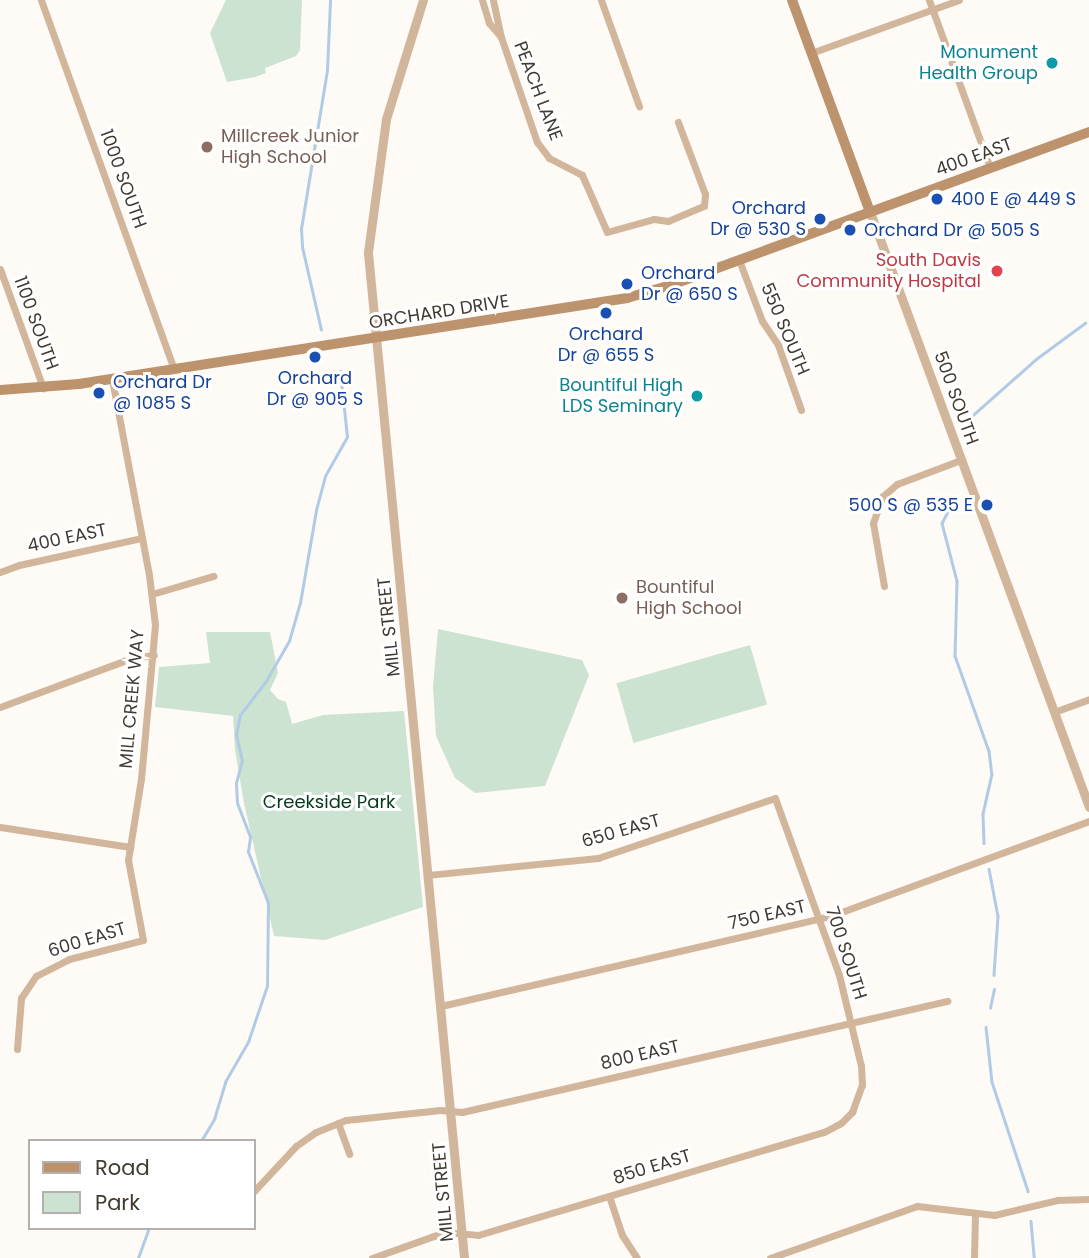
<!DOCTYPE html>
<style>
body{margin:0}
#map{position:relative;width:1089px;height:1258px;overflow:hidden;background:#fefaf6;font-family:Poppins,sans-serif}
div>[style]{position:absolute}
.green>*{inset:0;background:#cce3d1;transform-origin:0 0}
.stream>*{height:2.5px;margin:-1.25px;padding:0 1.25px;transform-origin:1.25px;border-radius:1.25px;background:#b1cbe5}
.minor>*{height:7px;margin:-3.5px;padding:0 3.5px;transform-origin:3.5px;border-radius:3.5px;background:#d2b69c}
.tertiary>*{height:9px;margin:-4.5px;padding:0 4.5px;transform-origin:4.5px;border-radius:4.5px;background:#d2b69c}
.secondary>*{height:10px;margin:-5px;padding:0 5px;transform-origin:5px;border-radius:5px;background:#bc936d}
.dots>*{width:19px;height:19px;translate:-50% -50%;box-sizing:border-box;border:4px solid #fff;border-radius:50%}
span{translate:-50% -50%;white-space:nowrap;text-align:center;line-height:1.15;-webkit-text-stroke:6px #fff;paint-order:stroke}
.culture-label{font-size:18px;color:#0d838f}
.right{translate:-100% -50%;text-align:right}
.street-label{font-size:18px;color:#413a31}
.education-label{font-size:18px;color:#785e54}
.left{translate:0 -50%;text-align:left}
.transit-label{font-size:18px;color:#164399}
.health-label{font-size:18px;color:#be3a42}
.park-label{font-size:18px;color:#043a1c}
.legend{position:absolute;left:28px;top:1139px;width:228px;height:91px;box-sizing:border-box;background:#fff;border:2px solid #b3b0ad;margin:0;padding:9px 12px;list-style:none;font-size:21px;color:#413a31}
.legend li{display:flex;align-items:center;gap:14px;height:35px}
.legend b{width:35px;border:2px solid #b3b0ad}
</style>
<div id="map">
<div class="green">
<div style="clip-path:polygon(226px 0,302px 0,300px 50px,296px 56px,265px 68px,266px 73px,255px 77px,227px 82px,210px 33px)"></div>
<div style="clip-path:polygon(438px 629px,582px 660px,589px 675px,545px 786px,475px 793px,455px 778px,436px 736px,433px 687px)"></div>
<div style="clip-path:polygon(206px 632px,270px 632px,278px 673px,270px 690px,278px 699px,286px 702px,292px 724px,323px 715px,404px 711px,423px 907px,325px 940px,274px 936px,244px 803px,235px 750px,233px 716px,155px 707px,159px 667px,210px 663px)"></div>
<div style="left:750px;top:645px;width:62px;height:139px;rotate:74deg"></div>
</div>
<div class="stream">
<div style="left:321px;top:330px;width:85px;rotate:-102.9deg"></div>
<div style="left:302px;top:247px;width:18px;rotate:-93deg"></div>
<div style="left:301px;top:229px;width:161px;rotate:-80.7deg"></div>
<div style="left:327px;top:70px;width:70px;rotate:-87.5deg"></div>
<div style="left:964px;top:423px;width:96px;rotate:-41.6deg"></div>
<div style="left:1036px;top:359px;width:61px;rotate:-36.3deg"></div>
<div style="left:955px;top:498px;width:28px;rotate:117deg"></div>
<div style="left:942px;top:523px;width:60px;rotate:75.5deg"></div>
<div style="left:957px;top:581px;width:75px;rotate:91.5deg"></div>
<div style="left:955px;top:656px;width:101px;rotate:70.3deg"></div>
<div style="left:989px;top:751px;width:23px;rotate:83deg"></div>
<div style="left:992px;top:774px;width:41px;rotate:102.7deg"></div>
<div style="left:983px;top:814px;width:29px;rotate:88deg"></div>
<div style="left:989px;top:869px;width:48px;rotate:79.2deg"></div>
<div style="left:998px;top:916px;width:59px;rotate:93.9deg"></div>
<div style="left:990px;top:1008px;width:19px;rotate:-78deg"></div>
<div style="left:986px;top:1027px;width:55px;rotate:83.8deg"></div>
<div style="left:992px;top:1082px;width:115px;rotate:71.7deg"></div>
<div style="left:201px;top:1141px;width:26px;rotate:-59deg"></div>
<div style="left:214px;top:1119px;width:39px;rotate:-73deg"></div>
<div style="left:225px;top:1082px;width:46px;rotate:-60.1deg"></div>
<div style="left:248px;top:1042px;width:59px;rotate:-71.3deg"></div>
<div style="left:267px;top:986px;width:83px;rotate:-89.3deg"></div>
<div style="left:268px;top:903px;width:55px;rotate:-111.4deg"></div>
<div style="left:248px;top:852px;width:15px;rotate:-82deg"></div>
<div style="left:250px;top:837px;width:36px;rotate:-111deg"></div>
<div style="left:237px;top:803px;width:20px;rotate:-93deg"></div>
<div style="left:236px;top:783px;width:23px;rotate:-75deg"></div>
<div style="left:242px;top:761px;width:27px;rotate:-103deg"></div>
<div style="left:236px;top:735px;width:20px;rotate:-79deg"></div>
<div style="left:240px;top:715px;width:43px;rotate:-52.6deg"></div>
<div style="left:266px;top:681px;width:46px;rotate:-60.1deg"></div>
<div style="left:289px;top:641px;width:40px;rotate:-74deg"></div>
<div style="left:300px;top:603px;width:94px;rotate:-80.2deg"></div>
<div style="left:316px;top:510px;width:35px;rotate:-75deg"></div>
<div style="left:325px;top:476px;width:45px;rotate:-60.6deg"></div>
<div style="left:347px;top:437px;width:66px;rotate:-96.1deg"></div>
<div style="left:1031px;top:1221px;width:37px;rotate:85deg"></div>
<div style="left:138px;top:1258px;width:32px;rotate:-70deg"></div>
</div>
<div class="minor">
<div style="left:41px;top:0;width:393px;rotate:70.2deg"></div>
<div style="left:482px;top:0;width:24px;rotate:73deg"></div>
<div style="left:489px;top:23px;width:18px;rotate:49deg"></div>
<div style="left:493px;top:0;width:38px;rotate:78deg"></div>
<div style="left:501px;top:37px;width:111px;rotate:71.1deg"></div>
<div style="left:537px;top:142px;width:20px;rotate:53deg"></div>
<div style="left:549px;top:158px;width:37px;rotate:27deg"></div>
<div style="left:582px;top:175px;width:62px;rotate:66.3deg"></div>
<div style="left:607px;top:232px;width:49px;rotate:-15.5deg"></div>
<div style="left:654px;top:219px;width:14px;rotate:8deg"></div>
<div style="left:668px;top:221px;width:39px;rotate:-23deg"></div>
<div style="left:704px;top:206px;width:12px;rotate:-85deg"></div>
<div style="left:705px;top:194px;width:77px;rotate:-110.6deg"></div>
<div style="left:601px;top:0;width:113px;rotate:70.3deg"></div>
<div style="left:929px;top:0;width:179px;rotate:70deg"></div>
<div style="left:811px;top:53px;width:157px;rotate:-19.7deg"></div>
<div style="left:739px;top:260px;width:65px;rotate:69.3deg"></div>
<div style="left:762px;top:321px;width:29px;rotate:56deg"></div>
<div style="left:778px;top:345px;width:69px;rotate:70.5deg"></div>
<div style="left:0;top:269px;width:127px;rotate:70.1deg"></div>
<div style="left:0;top:572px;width:20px;rotate:-20deg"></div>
<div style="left:19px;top:565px;width:126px;rotate:-12.4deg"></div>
<div style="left:884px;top:586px;width:64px;rotate:-99.9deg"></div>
<div style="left:873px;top:523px;width:28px;rotate:-71deg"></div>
<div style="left:882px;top:497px;width:20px;rotate:-41deg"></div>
<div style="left:897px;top:484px;width:68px;rotate:-20.6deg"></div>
<div style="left:152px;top:594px;width:64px;rotate:-16.4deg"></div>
<div style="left:0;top:707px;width:141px;rotate:-20.4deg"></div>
<div style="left:132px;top:658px;width:22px;rotate:-8deg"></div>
<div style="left:1054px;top:712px;width:37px;rotate:-20deg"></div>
<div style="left:0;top:827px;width:132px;rotate:8.7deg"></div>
<div style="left:441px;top:1006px;width:397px;rotate:-13deg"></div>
<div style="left:828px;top:917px;width:278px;rotate:-20.2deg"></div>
<div style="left:17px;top:1049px;width:51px;rotate:-85.5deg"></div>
<div style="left:21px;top:998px;width:27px;rotate:-56deg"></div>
<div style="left:36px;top:976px;width:37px;rotate:-27deg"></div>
<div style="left:69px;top:959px;width:76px;rotate:-14.4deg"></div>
<div style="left:143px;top:940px;width:81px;rotate:-100.6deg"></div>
<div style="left:128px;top:860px;width:82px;rotate:-80.9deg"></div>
<div style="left:141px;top:779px;width:155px;rotate:-84.8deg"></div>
<div style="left:155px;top:625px;width:50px;rotate:-96.8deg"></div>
<div style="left:149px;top:575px;width:199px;rotate:-100.7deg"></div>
<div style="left:338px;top:1123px;width:33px;rotate:70deg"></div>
<div style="left:254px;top:1191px;width:62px;rotate:-47deg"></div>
<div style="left:296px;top:1146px;width:24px;rotate:-35deg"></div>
<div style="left:316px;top:1132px;width:32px;rotate:-22deg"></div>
<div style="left:346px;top:1120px;width:95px;rotate:-6.1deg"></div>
<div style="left:440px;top:1110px;width:22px;rotate:5deg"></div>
<div style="left:462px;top:1112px;width:498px;rotate:-12.9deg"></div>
<div style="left:609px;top:1196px;width:41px;rotate:71.6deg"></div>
<div style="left:622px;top:1235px;width:27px;rotate:57deg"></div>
<div style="left:372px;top:1258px;width:77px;rotate:-19.6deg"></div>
<div style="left:445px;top:1232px;width:33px;rotate:5deg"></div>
<div style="left:478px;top:1235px;width:361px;rotate:-16.6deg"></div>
<div style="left:824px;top:1132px;width:19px;rotate:-28deg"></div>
<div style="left:841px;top:1123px;width:16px;rotate:-45deg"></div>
<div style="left:852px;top:1112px;width:29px;rotate:-70deg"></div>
<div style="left:862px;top:1085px;width:19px;rotate:-93deg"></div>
<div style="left:861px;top:1066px;width:94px;rotate:-103.6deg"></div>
<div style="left:839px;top:975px;width:188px;rotate:-109.9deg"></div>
<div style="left:775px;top:798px;width:187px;rotate:161.3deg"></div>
<div style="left:598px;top:858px;width:170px;rotate:174.3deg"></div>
<div style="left:770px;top:1258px;width:156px;rotate:-19.5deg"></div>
<div style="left:917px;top:1206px;width:78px;rotate:6.7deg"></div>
<div style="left:994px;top:1215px;width:66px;rotate:-13.2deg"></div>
<div style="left:1058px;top:1200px;width:31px;rotate:-2deg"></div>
<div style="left:974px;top:1258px;width:43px;rotate:-88.7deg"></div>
</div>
<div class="tertiary">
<div style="left:423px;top:0;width:125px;rotate:107.3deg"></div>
<div style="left:386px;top:119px;width:135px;rotate:97.7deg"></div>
<div style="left:368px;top:253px;width:1010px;rotate:84.54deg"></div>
<div style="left:870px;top:212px;width:634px;rotate:69.79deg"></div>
</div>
<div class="secondary">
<div style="left:792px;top:0;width:226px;rotate:69.8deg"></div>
<div style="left:0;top:390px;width:79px;rotate:-4.3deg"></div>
<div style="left:79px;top:384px;width:555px;rotate:-8.92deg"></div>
<div style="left:627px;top:298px;width:46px;rotate:-16.5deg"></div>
<div style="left:671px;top:285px;width:445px;rotate:-20.1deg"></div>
</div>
<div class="dots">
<div style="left:1052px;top:63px;background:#0f9aa8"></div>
<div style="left:207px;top:147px;background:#8d6e63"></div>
<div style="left:937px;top:199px;background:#1a4fb4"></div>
<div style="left:820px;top:219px;background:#1a4fb4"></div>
<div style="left:850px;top:230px;background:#1a4fb4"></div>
<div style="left:997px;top:271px;background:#e0444e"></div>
<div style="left:627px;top:284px;background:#1a4fb4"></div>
<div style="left:606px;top:313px;background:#1a4fb4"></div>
<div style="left:315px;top:357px;background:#1a4fb4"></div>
<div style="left:99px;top:393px;background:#1a4fb4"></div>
<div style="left:697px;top:396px;background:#0f9aa8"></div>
<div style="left:987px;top:505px;background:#1a4fb4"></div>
<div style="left:622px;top:598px;background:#8d6e63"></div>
</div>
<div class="culture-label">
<span class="right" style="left:1038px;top:63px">Monument<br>Health Group</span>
<span class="right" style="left:683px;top:396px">Bountiful High<br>LDS Seminary</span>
</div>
<div class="street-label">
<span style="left:538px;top:91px;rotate:69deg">PEACH LANE</span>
<span style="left:974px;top:157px;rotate:-20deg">400 EAST</span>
<span style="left:123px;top:179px;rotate:70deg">1000 SOUTH</span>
<span style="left:439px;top:312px;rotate:-9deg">ORCHARD DRIVE</span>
<span style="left:36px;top:323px;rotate:70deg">1100 SOUTH</span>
<span style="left:785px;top:329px;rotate:67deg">550 SOUTH</span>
<span style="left:956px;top:398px;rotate:70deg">500 SOUTH</span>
<span style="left:67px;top:538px;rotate:-12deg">400 EAST</span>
<span style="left:389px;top:627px;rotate:-96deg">MILL STREET</span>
<span style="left:132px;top:699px;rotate:-85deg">MILL CREEK WAY</span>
<span style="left:621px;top:831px;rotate:-16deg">650 EAST</span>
<span style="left:767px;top:915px;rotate:-13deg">750 EAST</span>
<span style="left:87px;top:940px;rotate:-17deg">600 EAST</span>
<span style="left:846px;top:953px;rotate:72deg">700 SOUTH</span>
<span style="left:640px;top:1055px;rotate:-13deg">800 EAST</span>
<span style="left:652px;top:1167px;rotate:-17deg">850 EAST</span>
<span style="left:443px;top:1192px;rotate:-95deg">MILL STREET</span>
</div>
<div class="education-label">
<span class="left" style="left:221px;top:147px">Millcreek Junior<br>High School</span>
<span class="left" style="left:636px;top:598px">Bountiful<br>High School</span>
</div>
<div class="transit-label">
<span class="left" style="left:951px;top:199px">400 E @ 449 S</span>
<span class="right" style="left:806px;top:219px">Orchard<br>Dr @ 530 S</span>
<span class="left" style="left:864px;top:230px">Orchard Dr @ 505 S</span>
<span class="left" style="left:641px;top:284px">Orchard<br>Dr @ 650 S</span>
<span style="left:606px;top:345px">Orchard<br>Dr @ 655 S</span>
<span style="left:315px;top:389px">Orchard<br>Dr @ 905 S</span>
<span class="left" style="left:113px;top:393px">Orchard Dr<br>@ 1085 S</span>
<span class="right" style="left:973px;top:505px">500 S @ 535 E</span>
</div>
<div class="health-label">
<span class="right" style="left:981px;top:271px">South Davis<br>Community Hospital</span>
</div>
<div class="park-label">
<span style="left:329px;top:802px">Creekside Park</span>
</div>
<ul class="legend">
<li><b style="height:9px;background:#bc936d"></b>Road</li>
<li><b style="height:19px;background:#cce3d1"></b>Park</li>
</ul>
</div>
